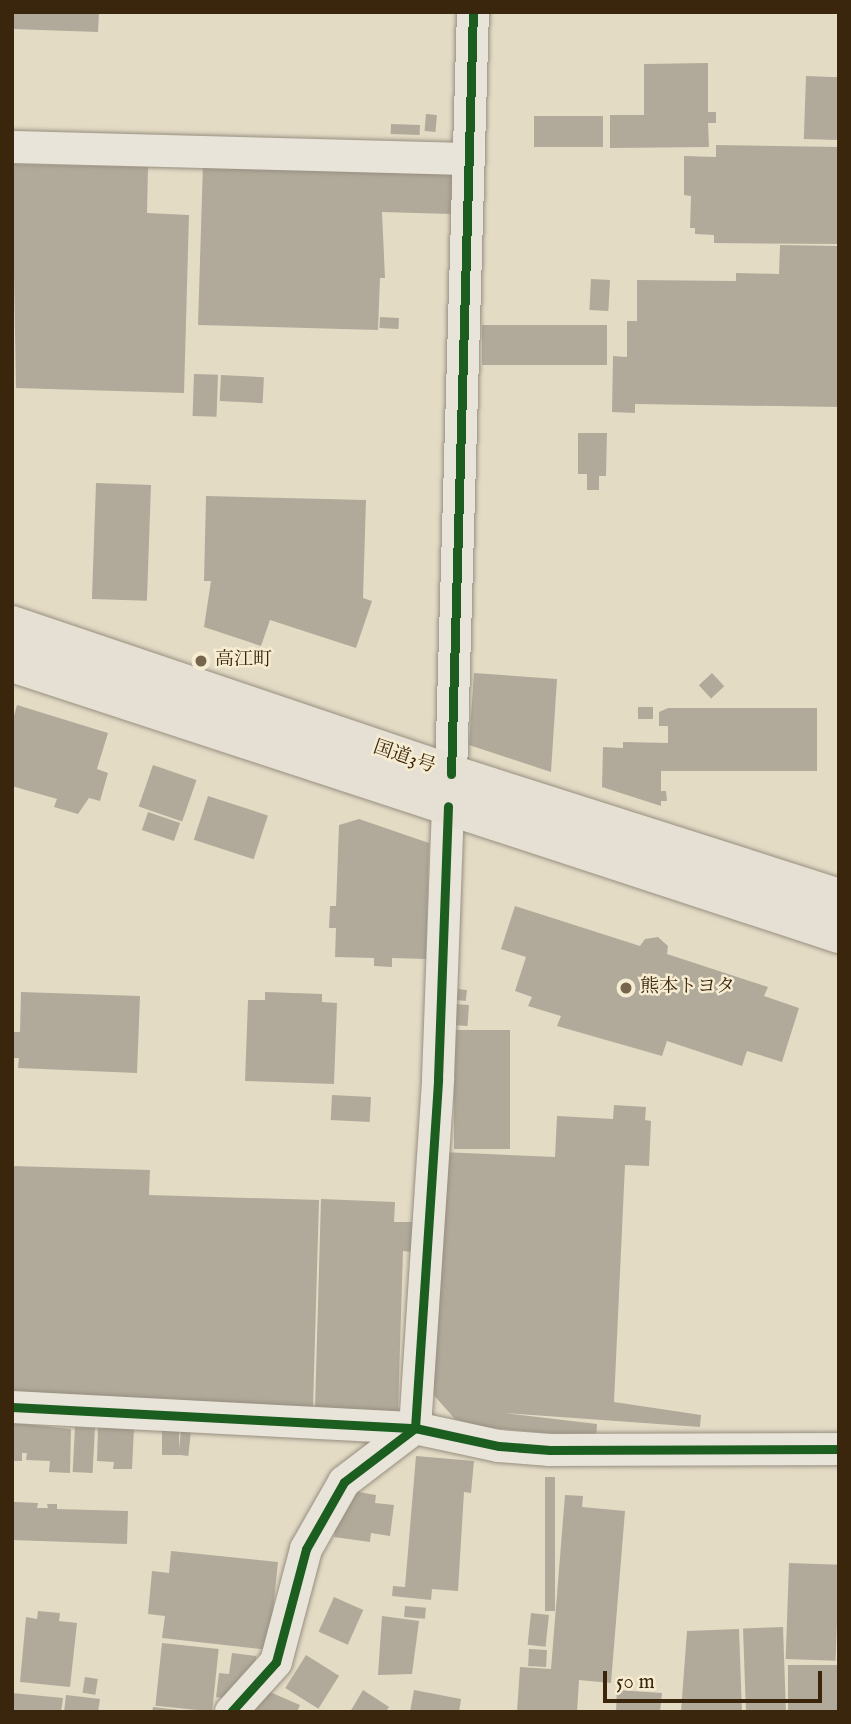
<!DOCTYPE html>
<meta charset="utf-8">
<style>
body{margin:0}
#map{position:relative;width:851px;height:1724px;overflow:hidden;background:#e4dbc5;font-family:"IM FELL English","Noto Serif JP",serif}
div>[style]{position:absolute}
.building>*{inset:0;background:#b1aa9a;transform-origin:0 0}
.roads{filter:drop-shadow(0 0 2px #978f80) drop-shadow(0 0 2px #978f80)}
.street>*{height:32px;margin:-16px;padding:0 16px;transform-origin:16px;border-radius:16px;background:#e9e4d9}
.highway>*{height:38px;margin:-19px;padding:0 19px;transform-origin:19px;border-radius:19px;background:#e5e0d3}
.cycleway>*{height:9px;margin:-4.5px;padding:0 4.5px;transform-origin:4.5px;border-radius:4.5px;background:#1b5e20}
.dots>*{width:19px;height:19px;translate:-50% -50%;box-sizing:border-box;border:4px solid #f6ecd1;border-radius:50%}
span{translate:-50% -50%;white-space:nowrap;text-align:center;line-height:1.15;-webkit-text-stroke:5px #f6ecd1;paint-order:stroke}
.poi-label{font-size:19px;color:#3a250d}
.left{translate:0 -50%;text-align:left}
.street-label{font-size:19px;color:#3a250d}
.frame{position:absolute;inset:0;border:14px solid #3a250d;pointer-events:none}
.scale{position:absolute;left:603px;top:1671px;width:219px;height:32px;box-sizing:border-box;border:4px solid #3a250d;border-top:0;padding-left:9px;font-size:21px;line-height:24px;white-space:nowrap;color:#3a250d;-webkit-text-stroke:5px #f6ecd1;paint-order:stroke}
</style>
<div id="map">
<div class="building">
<div style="clip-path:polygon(12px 12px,99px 12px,98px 32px,12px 29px)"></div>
<div style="clip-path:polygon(708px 63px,708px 112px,716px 112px,716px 123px,708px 123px,709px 147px,610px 148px,610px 115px,644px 115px,644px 64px)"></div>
<div style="left:806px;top:76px;width:33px;height:63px;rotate:2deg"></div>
<div style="left:426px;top:114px;width:11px;height:17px;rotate:5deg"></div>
<div style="left:603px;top:116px;width:31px;height:69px;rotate:90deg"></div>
<div style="left:391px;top:124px;width:29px;height:10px;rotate:2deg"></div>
<div style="clip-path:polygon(716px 145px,839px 147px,839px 244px,714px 243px,714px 235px,695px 234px,695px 228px,690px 228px,691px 196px,684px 195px,684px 156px,716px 157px)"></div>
<div style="clip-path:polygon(203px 163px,452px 169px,451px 214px,382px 212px,385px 278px,380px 278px,378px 330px,198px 325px)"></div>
<div style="clip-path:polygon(12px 164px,148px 167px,147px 213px,189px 215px,184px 393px,16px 388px)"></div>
<div style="clip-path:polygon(780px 245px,839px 246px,839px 407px,635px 404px,635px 413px,612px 412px,613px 356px,627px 357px,627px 321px,637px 321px,637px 280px,736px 281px,736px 273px,779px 274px)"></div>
<div style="left:591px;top:279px;width:19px;height:31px;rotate:3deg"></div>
<div style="left:380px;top:317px;width:19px;height:11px;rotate:3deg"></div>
<div style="left:482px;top:325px;width:125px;height:40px"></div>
<div style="left:194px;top:374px;width:24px;height:42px;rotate:2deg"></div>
<div style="left:221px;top:375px;width:43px;height:26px;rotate:3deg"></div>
<div style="clip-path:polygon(578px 433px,607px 433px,606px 476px,599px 476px,599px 490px,587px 490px,587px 474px,578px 474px)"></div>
<div style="left:96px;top:483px;width:55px;height:116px;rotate:2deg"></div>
<div style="clip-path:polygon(206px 496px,366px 500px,363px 598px,372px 601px,356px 648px,270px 620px,261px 646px,204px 627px,211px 581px,204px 581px)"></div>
<div style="clip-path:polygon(474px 673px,557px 679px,551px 772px,469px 745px)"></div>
<div style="left:712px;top:673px;width:18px;height:18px;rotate:47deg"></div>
<div style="clip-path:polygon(17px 705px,108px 733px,97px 769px,108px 773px,100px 801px,89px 798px,78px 814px,54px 807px,57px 799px,12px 786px,12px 723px)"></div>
<div style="left:638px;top:707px;width:15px;height:12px"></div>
<div style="clip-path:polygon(668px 708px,817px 708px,817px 771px,661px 771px,661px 791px,666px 791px,667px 801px,661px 801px,661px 806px,602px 787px,603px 747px,623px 748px,623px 742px,668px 743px,668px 726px,659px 726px,659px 712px)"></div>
<div style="left:153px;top:765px;width:46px;height:44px;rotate:19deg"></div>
<div style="left:208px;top:796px;width:63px;height:46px;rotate:18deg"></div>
<div style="left:148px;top:812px;width:34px;height:19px;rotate:19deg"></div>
<div style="clip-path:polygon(359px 819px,429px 843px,426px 959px,392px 958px,392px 967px,374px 966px,374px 958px,335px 957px,336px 928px,329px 928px,330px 906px,336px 906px,339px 825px)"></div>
<div style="clip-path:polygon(515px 906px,640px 946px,645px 939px,658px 937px,668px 946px,667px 954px,768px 987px,764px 996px,799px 1008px,782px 1062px,747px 1051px,742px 1066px,667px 1041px,662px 1056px,557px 1026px,561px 1016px,528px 1006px,532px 997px,515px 991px,526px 957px,501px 949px)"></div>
<div style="left:458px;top:989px;width:9px;height:11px;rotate:6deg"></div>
<div style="clip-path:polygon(21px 992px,140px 996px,137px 1073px,18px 1068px,19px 1058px,12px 1058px,12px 1032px,20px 1032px)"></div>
<div style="clip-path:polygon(265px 992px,322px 994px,322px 1002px,337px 1003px,334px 1084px,245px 1081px,248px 1000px,265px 1000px)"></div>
<div style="left:453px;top:1004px;width:16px;height:21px;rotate:4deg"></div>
<div style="left:454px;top:1030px;width:56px;height:119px"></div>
<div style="left:332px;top:1095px;width:39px;height:25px;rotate:3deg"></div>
<div style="clip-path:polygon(614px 1105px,646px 1107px,645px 1120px,651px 1121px,649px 1166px,625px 1165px,614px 1402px,701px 1415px,700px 1427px,503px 1413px,597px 1424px,596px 1438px,482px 1427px,455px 1419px,431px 1392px,442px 1152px,555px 1157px,557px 1116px,613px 1119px)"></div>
<div style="clip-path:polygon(12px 1166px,150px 1170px,149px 1195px,319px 1200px,313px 1408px,12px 1399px)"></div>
<div style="clip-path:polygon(321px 1199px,395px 1202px,394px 1222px,415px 1222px,414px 1252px,403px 1251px,398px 1411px,315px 1408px)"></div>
<div style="clip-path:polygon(14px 1423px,71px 1429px,70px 1473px,49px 1472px,50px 1461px,26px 1460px,27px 1453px,22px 1453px,22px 1461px,12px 1461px)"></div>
<div style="left:75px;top:1427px;width:20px;height:45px;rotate:3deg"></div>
<div style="clip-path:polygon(98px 1427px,134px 1428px,132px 1469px,113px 1469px,114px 1462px,97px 1461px)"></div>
<div style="left:162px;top:1430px;width:17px;height:25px"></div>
<div style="left:181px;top:1430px;width:10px;height:25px;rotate:6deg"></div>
<div style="clip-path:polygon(416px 1456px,474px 1461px,471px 1493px,464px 1492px,458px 1591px,432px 1589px,431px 1600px,392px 1596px,393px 1586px,405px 1587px)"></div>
<div style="left:545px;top:1477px;width:10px;height:134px"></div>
<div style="clip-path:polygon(341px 1489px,376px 1495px,375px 1503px,394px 1505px,390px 1536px,371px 1533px,370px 1542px,334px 1537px)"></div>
<div style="clip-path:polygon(565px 1495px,583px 1496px,582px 1507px,625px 1511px,611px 1683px,579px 1680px,577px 1712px,517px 1712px,520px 1667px,551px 1669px)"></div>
<div style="clip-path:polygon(14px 1502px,38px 1503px,37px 1508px,48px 1508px,47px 1504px,57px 1504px,57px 1509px,128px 1511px,127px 1544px,12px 1540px)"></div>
<div style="clip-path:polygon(171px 1551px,278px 1562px,269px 1650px,162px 1638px,165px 1616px,148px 1614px,152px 1571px,169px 1573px)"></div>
<div style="left:789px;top:1563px;width:50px;height:96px;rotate:2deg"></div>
<div style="left:334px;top:1597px;width:32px;height:38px;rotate:24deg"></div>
<div style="left:405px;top:1606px;width:21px;height:11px;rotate:5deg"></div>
<div style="clip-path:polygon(38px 1611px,60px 1613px,59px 1621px,77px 1623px,70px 1687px,20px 1682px,26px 1617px,37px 1619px)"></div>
<div style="left:531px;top:1613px;width:18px;height:32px;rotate:6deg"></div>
<div style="clip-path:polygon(382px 1616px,419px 1621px,412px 1674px,378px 1675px)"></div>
<div style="left:783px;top:1627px;width:85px;height:40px;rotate:88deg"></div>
<div style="clip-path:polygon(739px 1629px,742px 1712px,681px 1712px,687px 1631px)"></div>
<div style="left:162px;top:1643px;width:57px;height:63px;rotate:6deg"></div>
<div style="left:529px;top:1649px;width:18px;height:17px;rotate:3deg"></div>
<div style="clip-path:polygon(232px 1653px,256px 1656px,254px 1676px,242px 1675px,237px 1700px,216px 1697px,219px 1673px,229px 1674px)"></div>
<div style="left:306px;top:1655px;width:39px;height:39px;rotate:32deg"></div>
<div style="left:839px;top:1665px;width:47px;height:51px;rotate:90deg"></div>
<div style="left:85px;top:1677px;width:13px;height:16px;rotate:9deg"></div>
<div style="clip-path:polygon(263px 1689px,300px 1705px,297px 1712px,245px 1712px)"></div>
<div style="clip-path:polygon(363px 1690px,389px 1707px,386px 1712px,350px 1712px)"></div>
<div style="clip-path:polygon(414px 1690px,461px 1699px,459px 1712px,410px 1712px)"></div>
<div style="clip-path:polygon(617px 1690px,662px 1693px,660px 1712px,616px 1712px)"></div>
<div style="clip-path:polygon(12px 1693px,63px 1698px,61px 1712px,12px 1712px)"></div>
<div style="clip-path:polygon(66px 1695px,100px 1699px,98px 1712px,64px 1712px)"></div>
<div style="clip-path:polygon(153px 1707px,180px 1710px,180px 1712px,152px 1712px)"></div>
</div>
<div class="roads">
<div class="street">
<div style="left:12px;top:147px;width:457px;rotate:1.5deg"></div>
<div style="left:451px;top:774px;width:762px;rotate:-88.35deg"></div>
<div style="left:12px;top:1407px;width:404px;rotate:3deg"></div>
<div style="left:415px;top:1428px;width:86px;rotate:12.1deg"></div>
<div style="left:499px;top:1446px;width:51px;rotate:4.5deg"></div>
<div style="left:550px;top:1450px;width:289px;rotate:-0.2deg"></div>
<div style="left:231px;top:1712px;width:67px;rotate:-48deg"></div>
<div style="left:276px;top:1662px;width:117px;rotate:-75.1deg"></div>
<div style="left:306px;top:1549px;width:77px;rotate:-60.4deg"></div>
<div style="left:344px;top:1482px;width:89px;rotate:-37.3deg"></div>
<div style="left:415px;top:1428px;width:350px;rotate:-86.2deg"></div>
<div style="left:438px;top:1079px;width:273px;rotate:-87.9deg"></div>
</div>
<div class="highway">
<div style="left:12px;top:625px;width:464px;rotate:18.7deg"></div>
<div style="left:451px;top:774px;width:407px;rotate:17.7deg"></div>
<div style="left:12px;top:663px;width:870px;rotate:18.14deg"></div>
</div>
</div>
<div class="cycleway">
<div style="left:451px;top:774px;width:762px;rotate:-88.35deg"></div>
<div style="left:12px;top:1407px;width:404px;rotate:3deg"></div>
<div style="left:415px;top:1428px;width:86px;rotate:12.1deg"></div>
<div style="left:499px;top:1446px;width:51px;rotate:4.5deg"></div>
<div style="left:550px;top:1450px;width:289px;rotate:-0.2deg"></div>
<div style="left:231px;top:1712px;width:67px;rotate:-48deg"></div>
<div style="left:276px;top:1662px;width:117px;rotate:-75.1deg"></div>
<div style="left:306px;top:1549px;width:77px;rotate:-60.4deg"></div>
<div style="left:344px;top:1482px;width:89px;rotate:-37.3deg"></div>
<div style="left:415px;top:1428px;width:350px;rotate:-86.2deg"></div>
<div style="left:438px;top:1079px;width:273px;rotate:-87.9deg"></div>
</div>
<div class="dots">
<div style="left:201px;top:661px;background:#76654d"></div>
<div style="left:626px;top:988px;background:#76654d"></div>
</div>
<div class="poi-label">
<span class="left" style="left:215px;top:661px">高江町</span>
<span class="left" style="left:640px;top:988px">熊本トヨタ</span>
</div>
<div class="street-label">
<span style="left:404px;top:758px;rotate:19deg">国道3号</span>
</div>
<div class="frame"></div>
<div class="scale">50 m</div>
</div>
